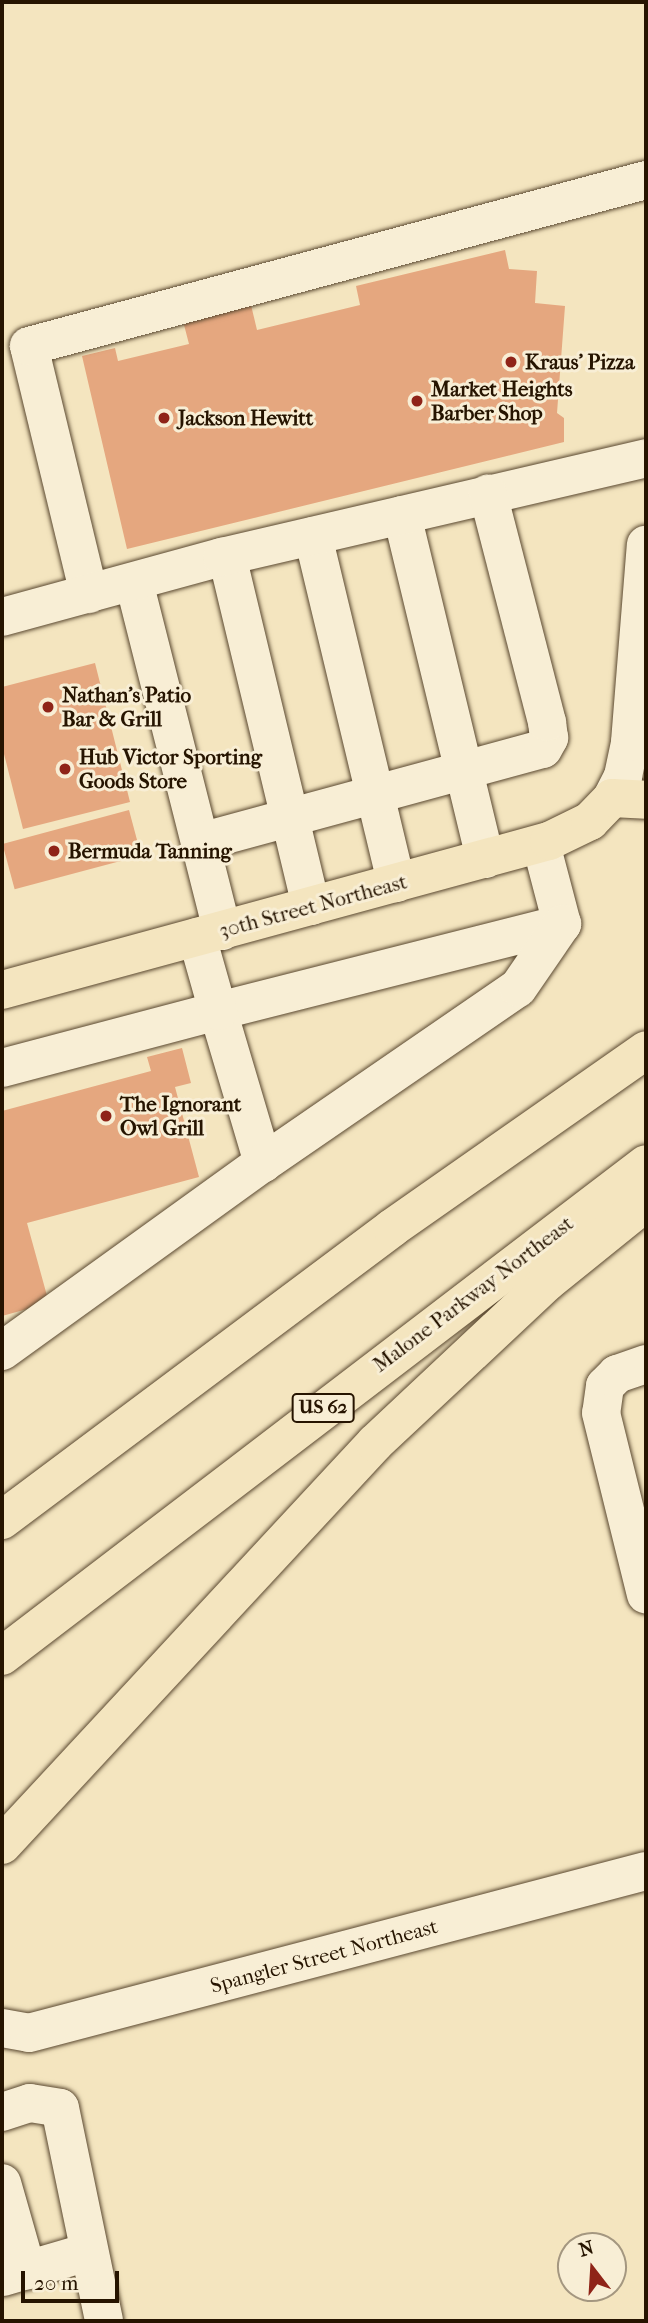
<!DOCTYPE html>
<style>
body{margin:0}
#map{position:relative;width:648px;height:2323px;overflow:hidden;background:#f4e5bf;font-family:"IM FELL French Canon",serif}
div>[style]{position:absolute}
.building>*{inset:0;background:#e5a77f;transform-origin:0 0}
.roads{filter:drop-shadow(0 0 2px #5a4830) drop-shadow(0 0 2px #5a4830)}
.minor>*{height:38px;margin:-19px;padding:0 19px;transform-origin:19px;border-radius:19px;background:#f8eed5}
.major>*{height:38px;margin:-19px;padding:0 19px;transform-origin:19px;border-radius:19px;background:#f4e5bf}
.highway>*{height:38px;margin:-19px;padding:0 19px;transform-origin:19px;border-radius:19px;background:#f4e5bf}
.dots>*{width:19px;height:19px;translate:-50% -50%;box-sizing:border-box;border:4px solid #f8eed5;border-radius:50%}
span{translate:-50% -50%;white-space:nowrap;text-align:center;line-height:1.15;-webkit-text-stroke:6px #f8eed5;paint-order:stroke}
.shield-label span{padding:2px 5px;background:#f8eed5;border:2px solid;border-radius:5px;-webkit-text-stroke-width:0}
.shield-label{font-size:19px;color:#261400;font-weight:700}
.poi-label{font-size:21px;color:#261400;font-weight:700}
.left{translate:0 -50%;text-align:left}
.street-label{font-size:21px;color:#261400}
.frame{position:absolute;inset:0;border:4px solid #261400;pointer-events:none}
.north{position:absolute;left:557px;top:2232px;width:70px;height:70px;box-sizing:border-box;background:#f8eed5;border:2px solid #a49780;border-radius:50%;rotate:343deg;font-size:19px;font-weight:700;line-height:28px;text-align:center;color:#261400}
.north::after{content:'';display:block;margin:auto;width:24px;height:32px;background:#8f2418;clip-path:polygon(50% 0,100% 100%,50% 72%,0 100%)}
.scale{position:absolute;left:21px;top:2271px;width:98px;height:32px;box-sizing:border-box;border:4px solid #261400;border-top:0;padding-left:9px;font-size:21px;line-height:24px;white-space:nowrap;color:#261400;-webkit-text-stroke:5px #f8eed5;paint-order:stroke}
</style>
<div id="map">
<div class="building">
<div style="clip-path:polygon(505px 250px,509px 269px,537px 271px,535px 303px,565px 306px,557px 413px,564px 418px,564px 442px,127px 549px,82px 356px,115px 348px,118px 361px,189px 344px,183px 321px,251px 305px,257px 330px,360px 305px,356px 286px)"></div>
<div style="clip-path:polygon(95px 663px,130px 802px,23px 829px,2px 746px,2px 687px)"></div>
<div style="left:129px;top:810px;width:47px;height:131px;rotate:75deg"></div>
<div style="clip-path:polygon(182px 1048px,191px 1083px,175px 1087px,199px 1177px,27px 1223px,49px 1303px,2px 1316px,2px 1111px,151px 1071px,147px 1057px)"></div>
</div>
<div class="roads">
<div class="minor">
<div style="left:402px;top:515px;width:354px;rotate:76.4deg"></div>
<div style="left:313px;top:536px;width:357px;rotate:76.5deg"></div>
<div style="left:227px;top:556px;width:360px;rotate:76.5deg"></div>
<div style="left:134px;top:582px;width:360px;rotate:75.8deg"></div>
<div style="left:89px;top:594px;width:255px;rotate:-103.6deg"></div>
<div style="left:29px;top:346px;width:639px;rotate:-15.06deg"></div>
<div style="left:2px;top:617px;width:228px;rotate:-15.3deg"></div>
<div style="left:222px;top:557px;width:435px;rotate:-13.1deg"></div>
<div style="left:612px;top:798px;width:25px;rotate:-63deg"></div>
<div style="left:623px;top:776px;width:35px;rotate:-78deg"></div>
<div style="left:630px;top:742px;width:198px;rotate:-85.4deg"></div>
<div style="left:200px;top:842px;width:355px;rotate:-15.2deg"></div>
<div style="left:543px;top:749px;width:13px;rotate:-61deg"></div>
<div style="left:549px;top:738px;width:16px;rotate:-97deg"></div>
<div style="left:547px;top:722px;width:236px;rotate:-104.5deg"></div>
<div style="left:541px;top:844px;width:83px;rotate:75.3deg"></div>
<div style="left:562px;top:924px;width:355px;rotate:165.8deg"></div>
<div style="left:218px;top:1011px;width:159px;rotate:73.5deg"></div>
<div style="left:263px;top:1163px;width:309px;rotate:-34.5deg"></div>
<div style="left:518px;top:988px;width:78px;rotate:-55.5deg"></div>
<div style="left:2px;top:1068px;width:223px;rotate:-14.8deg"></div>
<div style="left:218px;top:1011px;width:77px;rotate:-105.8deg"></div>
<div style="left:2px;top:1351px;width:322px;rotate:-35.8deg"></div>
<div style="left:646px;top:1364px;width:31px;rotate:161deg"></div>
<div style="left:617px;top:1374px;width:17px;rotate:135deg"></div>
<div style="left:605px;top:1386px;width:27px;rotate:98deg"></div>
<div style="left:601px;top:1413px;width:187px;rotate:76.1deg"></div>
<div style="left:2px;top:2028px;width:27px;rotate:10deg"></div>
<div style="left:29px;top:2033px;width:638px;rotate:-14.71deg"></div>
<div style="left:2px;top:2112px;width:29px;rotate:-18deg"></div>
<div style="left:30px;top:2103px;width:30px;rotate:9deg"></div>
<div style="left:60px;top:2108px;width:217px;rotate:78.3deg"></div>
<div style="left:2px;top:2183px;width:91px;rotate:74.1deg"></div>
<div style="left:3px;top:2277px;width:89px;rotate:-16.4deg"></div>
</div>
<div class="major">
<div style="left:2px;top:990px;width:567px;rotate:-15.24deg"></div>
<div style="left:549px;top:841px;width:46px;rotate:-26deg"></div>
<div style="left:590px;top:821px;width:32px;rotate:-46deg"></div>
</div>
<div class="highway">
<div style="left:612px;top:798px;width:34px;rotate:3deg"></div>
<div style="left:2px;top:1520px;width:487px;rotate:-36.8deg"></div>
<div style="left:392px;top:1228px;width:310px;rotate:-35deg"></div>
<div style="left:2px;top:1656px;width:810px;rotate:-37.38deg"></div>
<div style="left:2px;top:1845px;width:548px;rotate:-47.14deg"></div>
<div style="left:375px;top:1443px;width:236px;rotate:-43.1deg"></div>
<div style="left:547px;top:1282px;width:127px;rotate:-38.9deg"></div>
</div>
</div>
<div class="dots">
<div style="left:511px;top:362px;background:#8f2418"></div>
<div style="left:417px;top:401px;background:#8f2418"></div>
<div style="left:164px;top:418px;background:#8f2418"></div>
<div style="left:48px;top:707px;background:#8f2418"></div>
<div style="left:65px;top:769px;background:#8f2418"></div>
<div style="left:54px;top:851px;background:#8f2418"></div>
<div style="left:106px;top:1116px;background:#8f2418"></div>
</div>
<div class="shield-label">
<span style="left:323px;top:1408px">US 62</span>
</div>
<div class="poi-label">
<span class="left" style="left:525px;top:362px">Kraus' Pizza</span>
<span class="left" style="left:431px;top:401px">Market Heights<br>Barber Shop</span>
<span class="left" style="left:178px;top:418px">Jackson Hewitt</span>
<span class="left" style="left:62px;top:707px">Nathan's Patio<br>Bar &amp; Grill</span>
<span class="left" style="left:79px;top:769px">Hub Victor Sporting<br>Goods Store</span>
<span class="left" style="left:68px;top:851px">Bermuda Tanning</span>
<span class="left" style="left:120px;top:1116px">The Ignorant<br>Owl Grill</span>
</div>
<div class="street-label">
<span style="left:313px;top:906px;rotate:-15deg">30th Street Northeast</span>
<span style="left:473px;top:1294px;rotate:-37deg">Malone Parkway Northeast</span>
<span style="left:324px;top:1956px;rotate:-15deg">Spangler Street Northeast</span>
</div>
<div class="frame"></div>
<div class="north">N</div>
<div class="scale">20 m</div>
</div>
